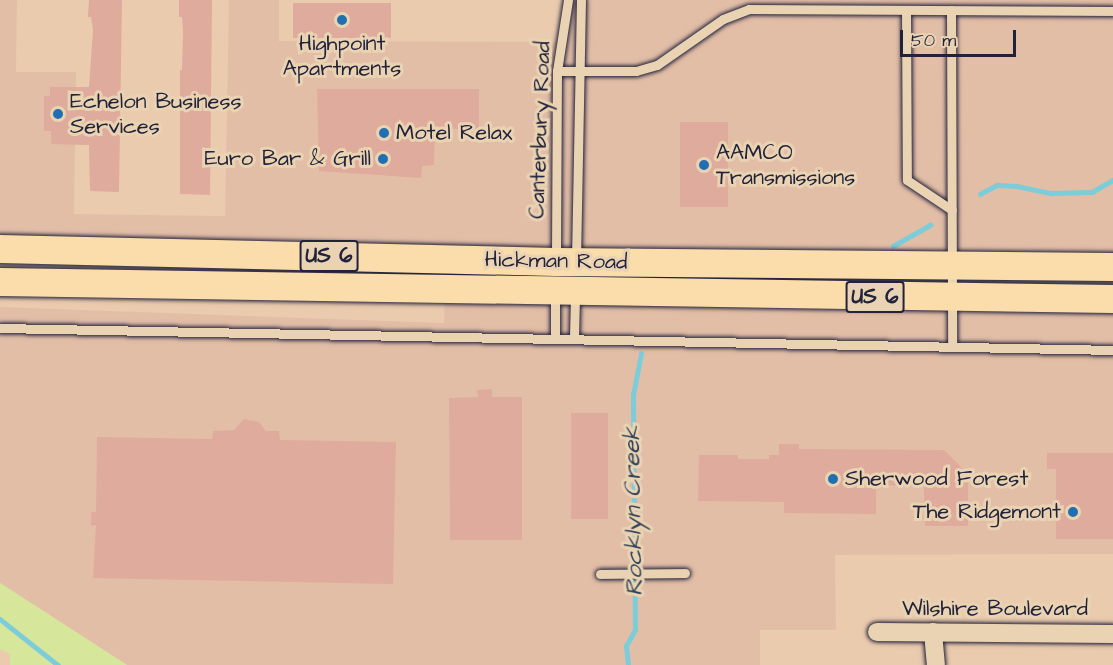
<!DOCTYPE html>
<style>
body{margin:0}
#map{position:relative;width:1113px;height:665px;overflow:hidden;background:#ebcbae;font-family:"Architects Daughter",sans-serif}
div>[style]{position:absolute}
.built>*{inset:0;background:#e3bea7}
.green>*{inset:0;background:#d6e79b}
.stream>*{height:4.5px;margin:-2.25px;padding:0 2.25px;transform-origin:2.25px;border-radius:2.25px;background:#7dccd9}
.building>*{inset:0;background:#dfab9c;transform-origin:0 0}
.roads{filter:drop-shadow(0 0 2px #22223b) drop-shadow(0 0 2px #22223b)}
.lane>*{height:9px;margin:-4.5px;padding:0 4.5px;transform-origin:4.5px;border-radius:4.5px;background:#e9d3b2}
.street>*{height:18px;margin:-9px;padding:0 9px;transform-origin:9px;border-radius:9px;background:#e9d3b2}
.primary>*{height:28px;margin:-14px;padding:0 14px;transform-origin:14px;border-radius:14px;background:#faddab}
.dots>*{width:16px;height:16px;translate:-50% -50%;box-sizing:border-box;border:3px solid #e9d3b2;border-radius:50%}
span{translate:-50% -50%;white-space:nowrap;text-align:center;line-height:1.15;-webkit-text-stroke:6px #e9d3b2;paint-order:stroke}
.shield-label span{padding:2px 4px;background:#e9d3b2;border:2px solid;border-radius:4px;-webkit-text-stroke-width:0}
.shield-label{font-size:21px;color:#22223b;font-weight:700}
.poi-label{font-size:22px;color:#22223b}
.left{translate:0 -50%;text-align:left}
.right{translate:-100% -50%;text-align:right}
.street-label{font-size:22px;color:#22223b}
.water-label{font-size:24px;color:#34445b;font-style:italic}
.scale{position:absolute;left:900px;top:30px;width:116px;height:27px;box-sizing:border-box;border:3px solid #22223b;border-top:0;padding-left:8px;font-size:18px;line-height:21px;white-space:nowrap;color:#22223b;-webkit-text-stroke:4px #e9d3b2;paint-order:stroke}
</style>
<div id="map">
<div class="built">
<div style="clip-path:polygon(0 0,17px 0,16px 72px,76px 72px,74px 214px,225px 216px,229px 0,279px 0,279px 41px,560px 42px,568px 0,1113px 0,1113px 267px,0 249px)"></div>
<div style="clip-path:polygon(445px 289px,1113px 299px,1113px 554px,835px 555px,836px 630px,760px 630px,760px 665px,127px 665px,0 583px,0 307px,444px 323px)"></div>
</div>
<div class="green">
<div style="clip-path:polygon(0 583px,127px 665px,10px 665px,10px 654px,0 649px)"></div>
</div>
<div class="stream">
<div style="left:980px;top:194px;width:19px;rotate:-28deg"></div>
<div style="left:997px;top:185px;width:20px;rotate:3deg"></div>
<div style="left:1017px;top:186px;width:35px;rotate:12deg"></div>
<div style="left:1051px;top:193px;width:41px;rotate:-1.4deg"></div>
<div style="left:1092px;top:192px;width:24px;rotate:-30deg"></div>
<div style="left:893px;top:246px;width:43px;rotate:-29.6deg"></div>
<div style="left:0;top:619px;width:74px;rotate:38.4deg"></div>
<div style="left:628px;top:665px;width:19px;rotate:-96deg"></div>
<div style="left:626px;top:646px;width:18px;rotate:-61deg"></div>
<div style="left:635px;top:630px;width:235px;rotate:-90.5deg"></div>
<div style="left:633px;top:395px;width:42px;rotate:-79deg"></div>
</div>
<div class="building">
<div style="clip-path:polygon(89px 0,122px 0,119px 192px,90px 191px,89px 145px,51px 144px,51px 131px,44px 131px,44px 96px,50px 96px,50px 87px,89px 87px,93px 30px,91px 17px,88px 17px)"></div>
<div style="clip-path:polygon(179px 0,212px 0,210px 195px,180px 194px,180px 70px,182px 70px,183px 31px,182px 17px,179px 17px)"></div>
<div style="left:293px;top:3px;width:98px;height:35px"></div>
<div style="clip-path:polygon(317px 89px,479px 89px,479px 129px,435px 129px,434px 165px,422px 166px,421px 178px,319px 171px)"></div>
<div style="left:680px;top:122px;width:48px;height:85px"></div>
<div style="clip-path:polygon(492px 389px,492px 397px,522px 397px,522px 540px,450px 540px,449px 398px,478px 397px,477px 390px)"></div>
<div style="left:571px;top:413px;width:37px;height:106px"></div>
<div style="clip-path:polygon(244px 419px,259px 422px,266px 431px,279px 431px,280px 440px,396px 442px,393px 584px,93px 578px,96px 525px,91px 526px,91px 512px,96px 512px,97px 437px,212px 439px,213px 431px,234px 430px)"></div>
<div style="clip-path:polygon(779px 444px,799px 444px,799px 449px,944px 450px,968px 474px,968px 526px,925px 526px,924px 486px,876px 485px,876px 514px,784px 513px,784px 502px,698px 501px,699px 455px,738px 455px,738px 459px,769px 459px,769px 455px,779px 455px)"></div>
<div style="clip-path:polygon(1047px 453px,1113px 453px,1113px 539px,1056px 539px,1056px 469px,1047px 469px)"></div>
</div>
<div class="roads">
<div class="lane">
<div style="left:906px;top:10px;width:170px;rotate:89.7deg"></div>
<div style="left:907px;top:180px;width:54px;rotate:33.7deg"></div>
<div style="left:951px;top:10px;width:336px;rotate:89.8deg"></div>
<div style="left:557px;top:71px;width:79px"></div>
<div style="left:636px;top:71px;width:22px;rotate:-16deg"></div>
<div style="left:657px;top:65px;width:80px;rotate:-34.9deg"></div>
<div style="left:723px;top:19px;width:28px;rotate:-21deg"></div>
<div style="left:749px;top:9px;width:364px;rotate:0.3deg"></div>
<div style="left:556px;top:257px;width:186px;rotate:-89.7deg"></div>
<div style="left:557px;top:71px;width:72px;rotate:-81.2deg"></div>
<div style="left:576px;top:260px;width:260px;rotate:-88.9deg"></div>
<div style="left:0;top:328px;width:1113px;rotate:1.13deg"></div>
<div style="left:574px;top:337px;width:42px;rotate:-88.6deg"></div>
<div style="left:555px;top:338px;width:46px;rotate:-90deg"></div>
<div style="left:600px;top:574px;width:85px;rotate:-0.7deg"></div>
</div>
<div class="street">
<div style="left:877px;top:632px;width:236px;rotate:0.5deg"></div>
<div style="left:933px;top:632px;width:33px;rotate:85deg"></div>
</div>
<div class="primary">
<div style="left:0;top:249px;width:556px;rotate:1.34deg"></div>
<div style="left:556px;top:262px;width:557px;rotate:0.51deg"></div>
<div style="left:0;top:282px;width:1113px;rotate:0.88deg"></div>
</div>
</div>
<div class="dots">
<div style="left:342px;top:20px;background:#1f6fb2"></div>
<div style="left:58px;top:114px;background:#1f6fb2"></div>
<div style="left:384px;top:133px;background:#1f6fb2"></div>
<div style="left:383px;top:159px;background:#1f6fb2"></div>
<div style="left:704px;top:165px;background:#1f6fb2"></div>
<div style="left:833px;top:479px;background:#1f6fb2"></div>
<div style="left:1073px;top:512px;background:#1f6fb2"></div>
</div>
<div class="shield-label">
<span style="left:329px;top:256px">US 6</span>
<span style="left:875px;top:297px">US 6</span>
</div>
<div class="poi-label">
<span style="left:342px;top:56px">Highpoint<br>Apartments</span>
<span class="left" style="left:70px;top:114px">Echelon Business<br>Services</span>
<span class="left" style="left:396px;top:133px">Motel Relax</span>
<span class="left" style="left:716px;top:165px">AAMCO<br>Transmissions</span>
<span class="right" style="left:371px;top:159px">Euro Bar &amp; Grill</span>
<span class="left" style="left:845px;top:479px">Sherwood Forest</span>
<span class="right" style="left:1061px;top:512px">The Ridgemont</span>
</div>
<div class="street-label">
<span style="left:540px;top:130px;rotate:-88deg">Canterbury Road</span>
<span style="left:556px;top:261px;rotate:1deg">Hickman Road</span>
<span style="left:995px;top:609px">Wilshire Boulevard</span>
</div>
<div class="water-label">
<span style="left:634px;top:511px;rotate:-91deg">Rocklyn Creek</span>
</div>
<div class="scale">50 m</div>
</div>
